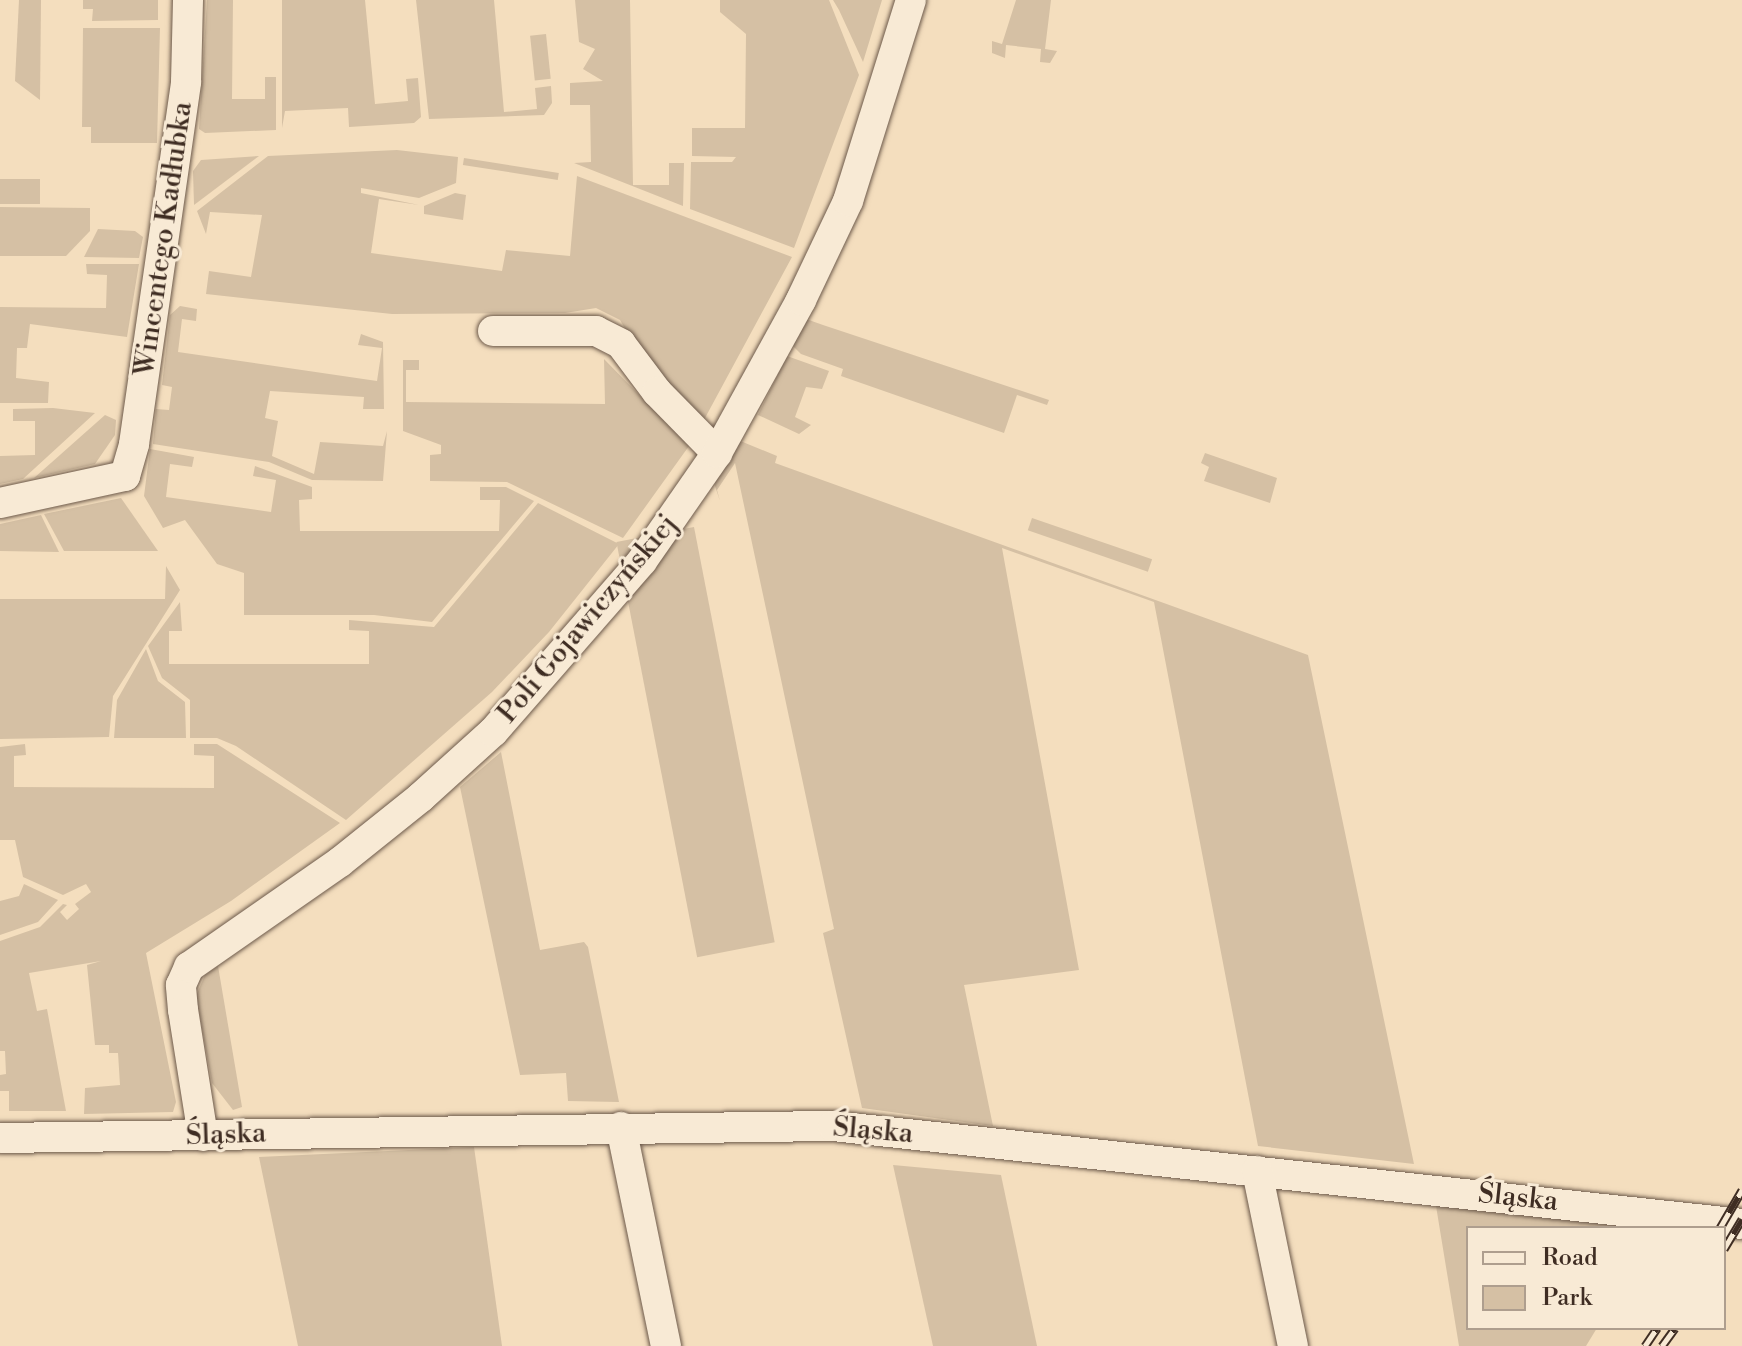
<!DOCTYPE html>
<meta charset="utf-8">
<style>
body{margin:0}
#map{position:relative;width:1742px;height:1346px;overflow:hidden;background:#f4debe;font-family:"Libre Bodoni",serif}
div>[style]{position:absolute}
.green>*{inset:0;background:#d5c0a4;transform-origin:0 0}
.roads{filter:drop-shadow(0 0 2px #6c594a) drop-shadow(0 0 2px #6c594a)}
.minor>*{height:30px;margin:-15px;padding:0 15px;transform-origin:15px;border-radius:15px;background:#f8ead5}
.rail>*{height:9px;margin-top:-4.5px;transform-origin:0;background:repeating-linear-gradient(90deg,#f8ead5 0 18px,#3f2d23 0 36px);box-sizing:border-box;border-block:2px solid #3f2d23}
span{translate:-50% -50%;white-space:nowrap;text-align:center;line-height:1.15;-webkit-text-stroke:6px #f8ead5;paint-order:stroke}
.street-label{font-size:28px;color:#3f2d23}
.legend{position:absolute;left:1466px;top:1226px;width:260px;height:104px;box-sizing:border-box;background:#f8ead5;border:2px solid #ae9e8e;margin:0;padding:10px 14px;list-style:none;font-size:24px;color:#3f2d23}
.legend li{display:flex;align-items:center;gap:16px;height:40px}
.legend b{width:40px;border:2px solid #ae9e8e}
</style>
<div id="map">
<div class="green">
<div style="clip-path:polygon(19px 0,41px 0,40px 100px,15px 81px)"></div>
<div style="clip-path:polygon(83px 0,158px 0,158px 20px,92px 21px,93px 9px,83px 9px)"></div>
<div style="clip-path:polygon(207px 0,233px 0,232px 99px,265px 99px,265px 77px,276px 77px,276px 130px,205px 133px,199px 129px)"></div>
<div style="clip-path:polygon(282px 0,365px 0,375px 104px,408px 101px,406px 79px,418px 78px,421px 117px,414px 123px,349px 127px,348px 108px,285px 111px,282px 128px)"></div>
<div style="clip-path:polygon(416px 0,494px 0,504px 112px,537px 109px,535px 88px,551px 86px,552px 103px,544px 115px,429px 119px)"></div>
<div style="clip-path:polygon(575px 0,630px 0,633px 185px,669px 185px,669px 163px,684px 163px,683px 206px,574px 163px,591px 162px,590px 105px,570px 105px,570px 83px,603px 81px,583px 69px,595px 49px,579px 42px)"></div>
<div style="clip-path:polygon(720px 0,829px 0,859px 75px,794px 248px,690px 209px,691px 162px,732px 162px,736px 157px,692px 156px,692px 128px,745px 128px,746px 34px,720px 12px)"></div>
<div style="clip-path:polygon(833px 0,882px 0,863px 62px,839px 10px)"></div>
<div style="clip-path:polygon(1016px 0,1051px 0,1045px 49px,1057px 51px,1050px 63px,1040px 62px,1041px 49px,1006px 45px,1005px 58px,992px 53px,992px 41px,1002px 44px)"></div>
<div style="clip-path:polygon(83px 28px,160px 28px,157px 143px,91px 143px,91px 127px,82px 127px)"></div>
<div style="left:546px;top:34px;width:45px;height:16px;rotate:84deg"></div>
<div style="clip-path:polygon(397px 150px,458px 157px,456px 183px,419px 198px,361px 188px,361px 193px,419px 205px,379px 199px,371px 253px,502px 271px,506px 250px,570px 256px,577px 176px,792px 257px,698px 431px,666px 398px,620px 320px,596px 308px,565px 313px,392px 314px,206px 294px,209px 271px,251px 277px,262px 215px,210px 212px,206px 234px,197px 211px,268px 156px)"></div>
<div style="clip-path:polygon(259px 156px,194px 205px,193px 171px,201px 160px)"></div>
<div style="left:464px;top:158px;width:96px;height:7px;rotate:9deg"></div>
<div style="left:0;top:179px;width:40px;height:25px"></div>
<div style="clip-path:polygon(455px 193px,466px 195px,463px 220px,424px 214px,424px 206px)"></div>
<div style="clip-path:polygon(0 207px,90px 208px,90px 231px,66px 256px,0 256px)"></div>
<div style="clip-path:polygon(98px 229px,135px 231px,143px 237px,139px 258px,84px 257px)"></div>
<div style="clip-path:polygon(86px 264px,139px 264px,127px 337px,30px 324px,27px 348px,17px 348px,16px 378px,49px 382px,48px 403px,0 403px,0 307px,106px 308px,107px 275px,87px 274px)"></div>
<div style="clip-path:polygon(180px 306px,197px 309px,196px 321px,182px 319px,178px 352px,377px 381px,382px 348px,358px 345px,361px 334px,383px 342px,384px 409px,363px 409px,364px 397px,270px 391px,265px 418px,278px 421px,272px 456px,314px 474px,320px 442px,383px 446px,387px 431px,383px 481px,312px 480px,269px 462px,153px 444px,156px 409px,169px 410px,172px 387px,162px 385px,170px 315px)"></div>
<div style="clip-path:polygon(806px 319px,823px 325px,1049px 400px,1047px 405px,1017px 395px,1004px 433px,841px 376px,843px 369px,801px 354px,792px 345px)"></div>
<div style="clip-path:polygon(787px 356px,829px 371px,822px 389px,806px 387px,795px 417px,811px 425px,799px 434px,758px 415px)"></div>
<div style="clip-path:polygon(604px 359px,689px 446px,623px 538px,507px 482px,430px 481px,430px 455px,441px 454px,441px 445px,403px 431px,403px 360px,419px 360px,419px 370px,406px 370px,406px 402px,605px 404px)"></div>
<div style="clip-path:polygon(53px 408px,95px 413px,23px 479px,0 484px,0 456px,35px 455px,35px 421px,13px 421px,13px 409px)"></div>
<div style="clip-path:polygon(105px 415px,116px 420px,115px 435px,95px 464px,34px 478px)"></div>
<div style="clip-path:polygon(738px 440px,777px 456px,775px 463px,1308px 655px,1414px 1164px,1258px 1146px,1154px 602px,1002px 548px,1079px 970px,964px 985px,993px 1126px,862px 1108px,823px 933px,834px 929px,735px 463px,717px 490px,720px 501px,713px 480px)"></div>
<div style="clip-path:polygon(150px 449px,194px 457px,192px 467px,170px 464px,166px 497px,271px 512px,276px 480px,253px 476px,255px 466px,312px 487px,312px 499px,299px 500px,300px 531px,499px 531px,500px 500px,480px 500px,480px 487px,506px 487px,534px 501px,432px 622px,374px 615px,244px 615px,244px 573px,217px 564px,185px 520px,163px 528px,144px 496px)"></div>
<div style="clip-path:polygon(1205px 453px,1277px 478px,1270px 503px,1204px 481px,1209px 467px,1201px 463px)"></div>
<div style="clip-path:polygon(121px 498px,158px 551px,64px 551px,44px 514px)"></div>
<div style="clip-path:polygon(538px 503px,619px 544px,549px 632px,492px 692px,346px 820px,236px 746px,217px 738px,190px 738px,190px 700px,162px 678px,148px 646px,180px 602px,182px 631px,169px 631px,169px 664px,369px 664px,369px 631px,349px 630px,349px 620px,434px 627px)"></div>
<div style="clip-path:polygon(41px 515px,59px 552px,0 551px,0 524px)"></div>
<div style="left:1032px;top:518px;width:127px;height:13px;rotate:19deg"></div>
<div style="left:694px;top:527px;width:423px;height:79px;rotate:79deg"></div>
<div style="clip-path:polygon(166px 566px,180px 590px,113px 696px,109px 737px,0 739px,0 599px,165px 599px)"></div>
<div style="clip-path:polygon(146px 649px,158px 681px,185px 702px,186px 738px,114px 738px,117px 700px)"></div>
<div style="clip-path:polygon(25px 744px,26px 755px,14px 756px,14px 787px,214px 788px,214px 756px,194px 755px,194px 744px,217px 744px,340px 823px,231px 901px,146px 953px,176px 1102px,173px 1112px,84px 1114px,85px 1088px,120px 1085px,118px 1053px,109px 1053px,109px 1045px,95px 1045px,87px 965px,101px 961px,29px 973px,37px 1011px,47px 1009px,66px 1111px,9px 1111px,9px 1091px,0 1091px,0 1075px,6px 1074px,5px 1051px,0 1051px,0 941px,40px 927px,63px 904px,67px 905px,60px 912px,67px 920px,79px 909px,75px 904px,91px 892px,86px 884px,63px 895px,23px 877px,15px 840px,0 840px,0 747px)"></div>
<div style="clip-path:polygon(501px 752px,540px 950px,584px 942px,588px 947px,619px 1102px,568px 1101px,566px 1073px,520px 1075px,460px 787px)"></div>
<div style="clip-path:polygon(24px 884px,58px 900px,38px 922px,0 935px,0 901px,19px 896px)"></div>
<div style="clip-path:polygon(218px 966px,242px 1107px,233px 1110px,212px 1083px,196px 996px,205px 975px)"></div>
<div style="clip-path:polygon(474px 1147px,502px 1346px,298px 1346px,259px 1157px)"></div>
<div style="clip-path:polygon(893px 1165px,1001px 1175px,1037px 1346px,933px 1346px)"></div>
<div style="clip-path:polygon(1436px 1206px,1636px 1226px,1468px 1228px,1468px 1328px,1597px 1328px,1586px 1346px,1459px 1346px)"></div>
</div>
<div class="roads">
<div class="minor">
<div style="left:493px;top:331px;width:103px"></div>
<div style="left:596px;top:331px;width:28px;rotate:27deg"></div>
<div style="left:621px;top:344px;width:60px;rotate:53.1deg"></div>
<div style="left:657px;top:392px;width:86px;rotate:45.5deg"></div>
<div style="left:0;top:503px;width:128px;rotate:-12.2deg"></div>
<div style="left:125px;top:476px;width:33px;rotate:-74deg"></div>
<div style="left:134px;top:444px;width:366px;rotate:-81.8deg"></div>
<div style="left:186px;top:82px;width:82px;rotate:-88.6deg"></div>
<div style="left:621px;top:1127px;width:224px;rotate:78.4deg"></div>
<div style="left:203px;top:1136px;width:128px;rotate:-99deg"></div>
<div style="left:183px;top:1010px;width:25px;rotate:-95deg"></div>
<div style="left:181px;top:985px;width:20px;rotate:-66deg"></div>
<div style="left:189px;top:967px;width:184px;rotate:-34.8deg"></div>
<div style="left:340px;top:862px;width:104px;rotate:-38.7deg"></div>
<div style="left:421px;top:797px;width:97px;rotate:-42.1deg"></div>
<div style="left:493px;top:732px;width:227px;rotate:-48.9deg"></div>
<div style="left:642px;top:561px;width:131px;rotate:-55.2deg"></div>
<div style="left:717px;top:453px;width:175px;rotate:-61.2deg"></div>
<div style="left:801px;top:300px;width:110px;rotate:-64.6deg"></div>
<div style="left:848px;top:201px;width:211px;rotate:-72.6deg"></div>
<div style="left:0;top:1138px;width:833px;rotate:-0.83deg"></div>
<div style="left:833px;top:1126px;width:914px;rotate:6.15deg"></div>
<div style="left:1257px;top:1171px;width:179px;rotate:78.4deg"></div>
</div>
</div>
<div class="rail">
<div style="left:1720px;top:1228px;width:44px;rotate:-59.9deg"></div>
<div style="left:1724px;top:1249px;width:35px;rotate:-59deg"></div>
<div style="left:1645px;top:1346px;width:22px;rotate:-56deg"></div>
<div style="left:1662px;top:1346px;width:22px;rotate:-54deg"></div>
</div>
<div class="street-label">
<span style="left:164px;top:239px;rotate:-82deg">Wincentego Kadłubka</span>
<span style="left:588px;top:619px;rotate:-50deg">Poli Gojawiczyńskiej</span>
<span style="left:873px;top:1131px;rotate:5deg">Śląska</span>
<span style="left:226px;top:1135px;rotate:-2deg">Śląska</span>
<span style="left:1518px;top:1198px;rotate:6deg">Śląska</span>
</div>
<ul class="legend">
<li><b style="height:10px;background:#f8ead5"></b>Road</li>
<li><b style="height:22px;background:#d5c0a4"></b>Park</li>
</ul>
</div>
